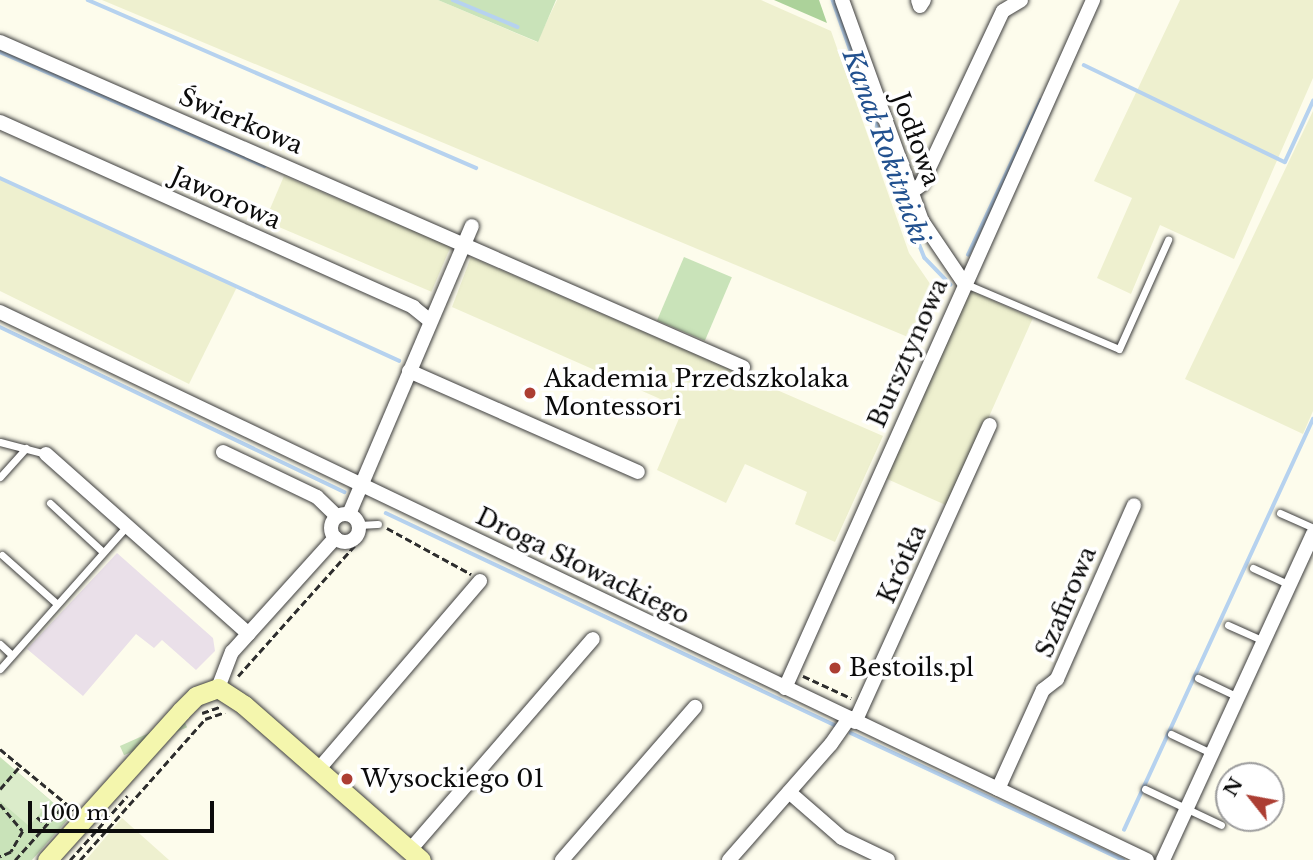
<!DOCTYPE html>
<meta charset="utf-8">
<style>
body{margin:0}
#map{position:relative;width:1313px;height:860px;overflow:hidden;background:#fdfcec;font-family:"Libre Baskerville",serif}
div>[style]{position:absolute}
.industrial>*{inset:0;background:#eae0e9}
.farmland>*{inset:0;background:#eef0cf;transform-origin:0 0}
.green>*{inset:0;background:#c9e3b9;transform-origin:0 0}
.forest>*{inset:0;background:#acd29a}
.pitch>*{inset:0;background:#dbecca}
.stream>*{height:3.5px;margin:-1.75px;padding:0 1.75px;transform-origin:1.75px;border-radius:1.75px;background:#b6d2ef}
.path>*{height:2.5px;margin-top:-1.25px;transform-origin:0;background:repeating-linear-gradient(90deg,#2d2d2d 0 7px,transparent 0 10.5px)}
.roads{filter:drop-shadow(0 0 2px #3e3e3e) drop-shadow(0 0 2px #3e3e3e)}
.lane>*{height:7px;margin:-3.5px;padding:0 3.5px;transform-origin:3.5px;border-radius:3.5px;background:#fff}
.street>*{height:14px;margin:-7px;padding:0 7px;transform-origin:7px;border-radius:7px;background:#fff}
.street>.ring{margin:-7px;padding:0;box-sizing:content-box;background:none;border:14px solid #fff;border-radius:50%}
.secondary>*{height:19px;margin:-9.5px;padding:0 9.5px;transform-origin:9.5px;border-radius:9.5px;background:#f4f6ad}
.dots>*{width:19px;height:19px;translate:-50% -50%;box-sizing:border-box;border:4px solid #fff;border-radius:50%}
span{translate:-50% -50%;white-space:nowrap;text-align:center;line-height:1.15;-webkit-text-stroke:7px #fff;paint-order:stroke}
.street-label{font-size:24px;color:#0b0b0b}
.poi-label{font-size:24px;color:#0b0b0b}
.left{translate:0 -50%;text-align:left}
.water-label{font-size:26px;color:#22518f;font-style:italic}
.north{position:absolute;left:1215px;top:762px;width:70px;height:70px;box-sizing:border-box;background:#fff;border:2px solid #9d9d9d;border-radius:50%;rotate:301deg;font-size:19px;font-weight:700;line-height:28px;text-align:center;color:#0b0b0b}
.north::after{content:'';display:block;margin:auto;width:24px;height:32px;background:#ac3e33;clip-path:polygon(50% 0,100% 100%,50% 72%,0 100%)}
.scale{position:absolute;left:28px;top:801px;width:186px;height:32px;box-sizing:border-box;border:4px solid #0b0b0b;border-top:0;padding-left:9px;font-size:21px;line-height:24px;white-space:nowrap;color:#0b0b0b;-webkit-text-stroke:5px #fff;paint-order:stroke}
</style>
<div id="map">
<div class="industrial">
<div style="clip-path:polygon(117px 553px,213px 638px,215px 651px,196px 670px,162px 640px,154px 648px,136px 634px,83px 696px,27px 649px)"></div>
</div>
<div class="farmland">
<div style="clip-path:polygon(102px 0,438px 0,537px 42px,557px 0,761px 0,831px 31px,909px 253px,935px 291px,915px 340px)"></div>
<div style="clip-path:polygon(1180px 0,1313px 0,1313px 78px,1234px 259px,1160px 225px,1131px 294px,1097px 278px,1132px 198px,1094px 181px)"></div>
<div style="clip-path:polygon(1313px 111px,1313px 411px,1303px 434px,1185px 379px)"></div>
<div style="left:284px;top:176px;width:181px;height:49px;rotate:23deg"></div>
<div style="clip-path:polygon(0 179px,237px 287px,189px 384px,0 291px)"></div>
<div style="clip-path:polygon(471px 257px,883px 436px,835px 542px,795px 524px,807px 492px,745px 464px,726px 503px,657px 470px,683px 409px,452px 307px)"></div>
<div style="left:967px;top:289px;width:72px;height:206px;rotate:24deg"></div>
<div style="clip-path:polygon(122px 818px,169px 860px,86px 860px)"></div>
</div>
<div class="green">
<div style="clip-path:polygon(438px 0,556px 0,538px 42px)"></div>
<div style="left:684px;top:257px;width:52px;height:69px;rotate:23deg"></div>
<div style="left:183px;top:718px;width:10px;height:69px;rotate:66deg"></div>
<div style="clip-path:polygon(0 757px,70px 817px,32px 860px,0 860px)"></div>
</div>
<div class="forest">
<div style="clip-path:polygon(774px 0,819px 0,827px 23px)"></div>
</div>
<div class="pitch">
<div style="clip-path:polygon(17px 772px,51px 801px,29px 826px,0 801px,0 791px)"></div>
</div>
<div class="stream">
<div style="left:88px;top:0;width:423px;rotate:23.4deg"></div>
<div style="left:453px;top:0;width:70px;rotate:22.6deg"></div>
<div style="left:833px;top:0;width:256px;rotate:70.6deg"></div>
<div style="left:918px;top:241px;width:18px;rotate:68deg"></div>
<div style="left:925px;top:258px;width:37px;rotate:46deg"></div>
<div style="left:0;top:52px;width:288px;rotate:23.3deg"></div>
<div style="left:1084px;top:65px;width:223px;rotate:25.8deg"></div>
<div style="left:1285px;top:162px;width:67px;rotate:-65.3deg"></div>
<div style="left:0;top:178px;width:439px;rotate:24.6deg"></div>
<div style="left:968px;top:255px;width:171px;rotate:-64.8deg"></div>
<div style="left:0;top:327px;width:382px;rotate:25.6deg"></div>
<div style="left:386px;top:513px;width:498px;rotate:25.3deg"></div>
<div style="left:851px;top:733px;width:300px;rotate:25deg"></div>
<div style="left:1124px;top:830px;width:452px;rotate:-65.3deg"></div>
</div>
<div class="path">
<div style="left:387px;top:528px;width:96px;rotate:28.7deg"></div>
<div style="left:238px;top:676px;width:189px;rotate:-48.2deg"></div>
<div style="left:803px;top:676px;width:53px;rotate:24.6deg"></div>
<div style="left:202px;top:713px;width:18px;rotate:-19deg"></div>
<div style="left:0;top:749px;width:96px;rotate:39.5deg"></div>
<div style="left:0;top:789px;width:28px;rotate:-49deg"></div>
<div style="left:0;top:804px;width:35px;rotate:50deg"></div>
<div style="left:23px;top:831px;width:24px;rotate:120deg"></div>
<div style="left:11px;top:852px;width:12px;rotate:156deg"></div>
<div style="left:37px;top:817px;width:12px;rotate:42deg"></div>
<div style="left:15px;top:860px;width:75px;rotate:-48.2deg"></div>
<div style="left:70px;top:860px;width:86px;rotate:-48.3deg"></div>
<div style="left:80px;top:860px;width:188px;rotate:-48.4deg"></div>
<div style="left:205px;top:719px;width:21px;rotate:-19deg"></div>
</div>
<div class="roads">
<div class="lane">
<div style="left:966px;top:284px;width:166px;rotate:23deg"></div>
<div style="left:1119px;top:349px;width:120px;rotate:-65.8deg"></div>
<div style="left:0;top:442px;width:48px;rotate:14.6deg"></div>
<div style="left:0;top:477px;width:39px;rotate:-48deg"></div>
<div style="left:50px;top:503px;width:72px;rotate:42.8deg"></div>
<div style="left:1280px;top:513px;width:36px;rotate:24deg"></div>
<div style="left:358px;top:525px;width:20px;rotate:-3deg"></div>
<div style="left:2px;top:555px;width:72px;rotate:41.6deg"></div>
<div style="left:1253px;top:568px;width:41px;rotate:24.7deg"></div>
<div style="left:1228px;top:625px;width:39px;rotate:24deg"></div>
<div style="left:0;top:644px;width:16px;rotate:43deg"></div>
<div style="left:0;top:669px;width:191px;rotate:-48.4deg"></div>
<div style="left:1198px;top:678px;width:44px;rotate:25.4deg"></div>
<div style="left:1171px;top:734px;width:44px;rotate:25.4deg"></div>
<div style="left:1145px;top:789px;width:84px;rotate:25.3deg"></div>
</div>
<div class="street">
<div style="left:842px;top:0;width:235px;rotate:70.1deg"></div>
<div style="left:922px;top:221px;width:75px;rotate:55.9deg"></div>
<div style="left:918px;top:0;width:6px;rotate:72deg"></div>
<div style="left:920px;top:6px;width:7px;rotate:-56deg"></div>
<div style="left:0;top:42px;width:811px;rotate:23.63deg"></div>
<div style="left:0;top:122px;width:453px;rotate:24.1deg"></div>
<div style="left:413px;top:307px;width:22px;rotate:39deg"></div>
<div style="left:910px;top:193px;width:14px;rotate:-36deg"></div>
<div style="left:921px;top:185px;width:192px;rotate:-64.8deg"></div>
<div style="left:1003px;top:11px;width:21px;rotate:-31deg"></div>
<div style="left:0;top:312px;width:1271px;rotate:25.54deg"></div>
<div style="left:409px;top:371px;width:250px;rotate:23.8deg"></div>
<div style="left:223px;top:452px;width:104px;rotate:25.6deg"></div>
<div style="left:317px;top:497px;width:28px;rotate:44deg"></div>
<div style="left:46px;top:454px;width:271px;rotate:41.6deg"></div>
<div class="ring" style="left:331px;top:514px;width:14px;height:14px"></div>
<div style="left:349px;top:514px;width:313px;rotate:-66.9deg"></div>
<div style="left:218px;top:688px;width:39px;rotate:-69deg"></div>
<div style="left:232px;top:652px;width:154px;rotate:-47.9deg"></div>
<div style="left:785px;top:688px;width:754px;rotate:-65.88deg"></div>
<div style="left:855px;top:722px;width:326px;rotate:-65.6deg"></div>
<div style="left:318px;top:770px;width:249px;rotate:-49.4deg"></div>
<div style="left:998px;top:789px;width:109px;rotate:-65.6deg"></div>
<div style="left:1043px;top:690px;width:18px;rotate:-38deg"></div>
<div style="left:1057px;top:679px;width:190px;rotate:-66.1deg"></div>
<div style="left:789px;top:792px;width:70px;rotate:41deg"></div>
<div style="left:842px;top:838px;width:51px;rotate:25.6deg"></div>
<div style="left:410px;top:850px;width:279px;rotate:-49.1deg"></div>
<div style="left:562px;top:860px;width:203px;rotate:-49deg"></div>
<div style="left:729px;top:860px;width:154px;rotate:-48.7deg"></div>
<div style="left:831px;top:744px;width:32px;rotate:-55deg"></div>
<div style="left:1163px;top:860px;width:359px;rotate:-65.3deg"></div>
</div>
<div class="secondary">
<div style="left:47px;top:860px;width:200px;rotate:-48deg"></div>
<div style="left:181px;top:711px;width:21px;rotate:-45deg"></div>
<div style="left:196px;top:696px;width:23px;rotate:-20deg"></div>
<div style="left:218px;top:688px;width:31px;rotate:33deg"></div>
<div style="left:244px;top:705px;width:235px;rotate:41.2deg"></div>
</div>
</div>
<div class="dots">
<div style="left:530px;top:393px;background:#ac3e33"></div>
<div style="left:835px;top:668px;background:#ac3e33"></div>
<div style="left:347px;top:779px;background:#ac3e33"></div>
</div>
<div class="street-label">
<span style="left:241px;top:121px;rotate:23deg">Świerkowa</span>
<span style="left:916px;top:139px;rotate:70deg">Jodłowa</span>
<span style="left:226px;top:198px;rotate:24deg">Jaworowa</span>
<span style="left:908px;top:353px;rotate:-66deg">Bursztynowa</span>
<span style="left:902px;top:564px;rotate:-66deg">Krótka</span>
<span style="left:583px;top:566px;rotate:26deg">Droga Słowackiego</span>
<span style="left:1066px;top:602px;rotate:-67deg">Szafirowa</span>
</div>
<div class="poi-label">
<span class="left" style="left:544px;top:393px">Akademia Przedszkolaka<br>Montessori</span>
<span class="left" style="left:849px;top:668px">Bestoils.pl</span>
<span class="left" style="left:361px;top:779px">Wysockiego 01</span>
</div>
<div class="water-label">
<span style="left:885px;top:147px;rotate:70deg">Kanał Rokitnicki</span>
</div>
<div class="north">N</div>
<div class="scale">100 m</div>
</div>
